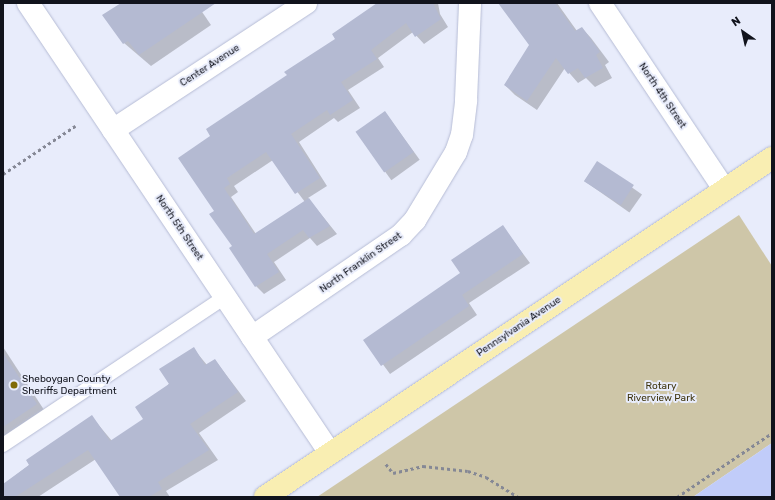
<!DOCTYPE html>
<style>
body{margin:0}
#map{position:relative;width:775px;height:500px;overflow:hidden;background:#e8ecfb;font-family:Rubik,sans-serif}
div>[style]{position:absolute}
.green>*{inset:0;background:#cec6a8}
.water>*{inset:0;background:#c1ccf9}
.shadow>*{inset:0;background:#0003;transform-origin:0 0}
.building>*{inset:0;background:#b4bad2;transform-origin:0 0}
.path>*{height:2.5px;margin-top:-1.25px;transform-origin:0;background:repeating-linear-gradient(90deg,#858895 0 3px,transparent 0 6px)}
.roads{filter:drop-shadow(0 0 1px #b6bcd5) drop-shadow(0 0 1px #b6bcd5)}
.lane>*{height:14px;margin:-7px;padding:0 7px;transform-origin:7px;border-radius:7px;background:#fff}
.street>*{height:22px;margin:-11px;padding:0 11px;transform-origin:11px;border-radius:11px;background:#fff}
.secondary>*{height:22px;margin:-11px;padding:0 11px;transform-origin:11px;border-radius:11px;background:#f9eeb2}
.dots>*{width:11px;height:11px;translate:-50% -50%;box-sizing:border-box;border:2px solid #e8ecfb;border-radius:50%}
span{translate:-50% -50%;white-space:nowrap;text-align:center;line-height:1.15;-webkit-text-stroke:4px #e8ecfb;paint-order:stroke}
.street-label{font-size:10px;color:#11131c}
.poi-label{font-size:10px;color:#11131c}
.left{translate:0 -50%;text-align:left}
.park-label{font-size:10px;color:#3f350f}
.frame{position:absolute;inset:0;border:4px solid #11131c;pointer-events:none}
.north{position:absolute;left:723px;top:12px;width:40px;height:40px;-webkit-text-stroke:3px #e8ecfb;paint-order:stroke;rotate:326deg;font-size:11px;font-weight:700;line-height:16px;text-align:center;color:#11131c}
.north::after{content:'';display:block;margin:auto;width:14px;height:18px;background:#11131c;clip-path:polygon(50% 0,100% 100%,50% 72%,0 100%)}
</style>
<div id="map">
<div class="green">
<div style="clip-path:polygon(739px 215px,772px 266px,772px 443px,693px 497px,317px 497px)"></div>
</div>
<div class="water">
<div style="clip-path:polygon(772px 443px,772px 497px,693px 497px)"></div>
</div>
<div class="shadow">
<div style="clip-path:polygon(123px 3px,196px 3px,211px 25px,151px 66px,124px 43px)"></div>
<div style="clip-path:polygon(evenodd,378px 3px,438px 3px,440px 14px,448px 27px,424px 44px,413px 32px,378px 58px,384px 67px,348px 90px,360px 108px,338px 122px,334px 118px,299px 142px,327px 186px,308px 198px,337px 234px,317px 246px,310px 238px,274px 262px,286px 280px,264px 294px,256px 286px,215px 211px,212px 136px,337px 39px,378px 3px,273px 160px,305px 202px,256px 234px,231px 197px,238px 192px,234px 186px,273px 160px)"></div>
<div style="clip-path:polygon(505px 3px,557px 3px,577px 31px,582px 28px,591px 38px,609px 62px,605px 65px,612px 78px,595px 87px,586px 78px,578px 83px,565px 68px,537px 110px,515px 95px,505px 85px,530px 45px)"></div>
<div style="left:385px;top:112px;width:59px;height:35px;rotate:54deg"></div>
<div style="left:597px;top:163px;width:55px;height:22px;rotate:35deg"></div>
<div style="clip-path:polygon(503px 227px,530px 263px,469px 303px,477px 315px,390px 374px,365px 340px,461px 274px)"></div>
<div style="clip-path:polygon(3px 347px,50px 419px,3px 448px)"></div>
<div style="clip-path:polygon(193px 348px,207px 365px,215px 360px,246px 401px,199px 433px,218px 460px,166px 491px,170px 497px,122px 497px,96px 459px,38px 497px,3px 497px,3px 485px,92px 417px,112px 441px,145px 419px)"></div>
</div>
<div class="building">
<div style="clip-path:polygon(121px 3px,216px 3px,139px 55px,128px 41px,123px 44px,102px 15px)"></div>
<div style="clip-path:polygon(377px 3px,433px 3px,441px 19px,415px 37px,406px 23px,371px 50px,377px 59px,341px 82px,353px 100px,330px 115px,327px 110px,291px 134px,320px 178px,295px 194px,266px 152px,227px 178px,230px 184px,224px 188px,254px 234px,309px 198px,330px 226px,309px 238px,303px 230px,267px 254px,279px 272px,255px 287px,229px 248px,232px 246px,209px 214px,214px 211px,178px 158px,210px 136px,206px 129px,287px 75px,284px 72px,335px 39px,332px 34px)"></div>
<div style="clip-path:polygon(498px 3px,555px 3px,575px 31px,582px 27px,600px 52px,596px 55px,603px 68px,585px 78px,578px 68px,568px 74px,556px 58px,527px 101px,504px 85px,529px 45px)"></div>
<div style="left:385px;top:111px;width:50px;height:36px;rotate:55deg"></div>
<div style="left:597px;top:161px;width:44px;height:24px;rotate:33deg"></div>
<div style="clip-path:polygon(503px 225px,523px 254px,462px 295px,469px 306px,381px 366px,363px 340px,460px 273px,451px 260px)"></div>
<div style="clip-path:polygon(194px 347px,205px 365px,215px 359px,238px 392px,190px 424px,209px 450px,158px 482px,162px 489px,149px 497px,120px 497px,88px 450px,15px 497px,3px 497px,3px 484px,29px 465px,26px 460px,92px 415px,110px 441px,143px 419px,135px 407px,169px 384px,159px 369px)"></div>
<div style="clip-path:polygon(3px 353px,37px 404px,3px 427px)"></div>
</div>
<div class="path">
<div style="left:3px;top:174px;width:87px;rotate:-33.7deg"></div>
<div style="left:386px;top:464px;width:11px;rotate:52deg"></div>
<div style="left:393px;top:473px;width:31px;rotate:-13deg"></div>
<div style="left:423px;top:466px;width:45px;rotate:6.3deg"></div>
<div style="left:468px;top:471px;width:19px;rotate:18deg"></div>
<div style="left:486px;top:477px;width:38px;rotate:32deg"></div>
<div style="left:677px;top:497px;width:115px;rotate:-34deg"></div>
</div>
<div class="roads">
<div class="lane">
<div style="left:3px;top:445px;width:267px;rotate:-33.7deg"></div>
</div>
<div class="street">
<div style="left:28px;top:3px;width:542px;rotate:56.13deg"></div>
<div style="left:600px;top:3px;width:224px;rotate:56.3deg"></div>
<div style="left:113px;top:130px;width:231px;rotate:-33.3deg"></div>
<div style="left:252px;top:337px;width:181px;rotate:-34.4deg"></div>
<div style="left:401px;top:235px;width:21px;rotate:-47deg"></div>
<div style="left:415px;top:220px;width:79px;rotate:-58.9deg"></div>
<div style="left:456px;top:152px;width:18px;rotate:-71deg"></div>
<div style="left:462px;top:135px;width:35px;rotate:-83deg"></div>
<div style="left:466px;top:100px;width:97px;rotate:-87.6deg"></div>
</div>
<div class="secondary">
<div style="left:265px;top:497px;width:610px;rotate:-33.77deg"></div>
</div>
</div>
<div class="dots">
<div style="left:14px;top:385px;background:#816c06"></div>
</div>
<div class="street-label">
<span style="left:210px;top:66px;rotate:-33deg">Center Avenue</span>
<span style="left:662px;top:96px;rotate:56deg">North 4th Street</span>
<span style="left:179px;top:228px;rotate:56deg">North 5th Street</span>
<span style="left:361px;top:263px;rotate:-35deg">North Franklin Street</span>
<span style="left:519px;top:327px;rotate:-34deg">Pennsylvania Avenue</span>
</div>
<div class="poi-label">
<span class="left" style="left:22px;top:385px">Sheboygan County<br>Sheriffs Department</span>
</div>
<div class="park-label">
<span style="left:661px;top:392px">Rotary<br>Riverview Park</span>
</div>
<div class="frame"></div>
<div class="north">N</div>
</div>
